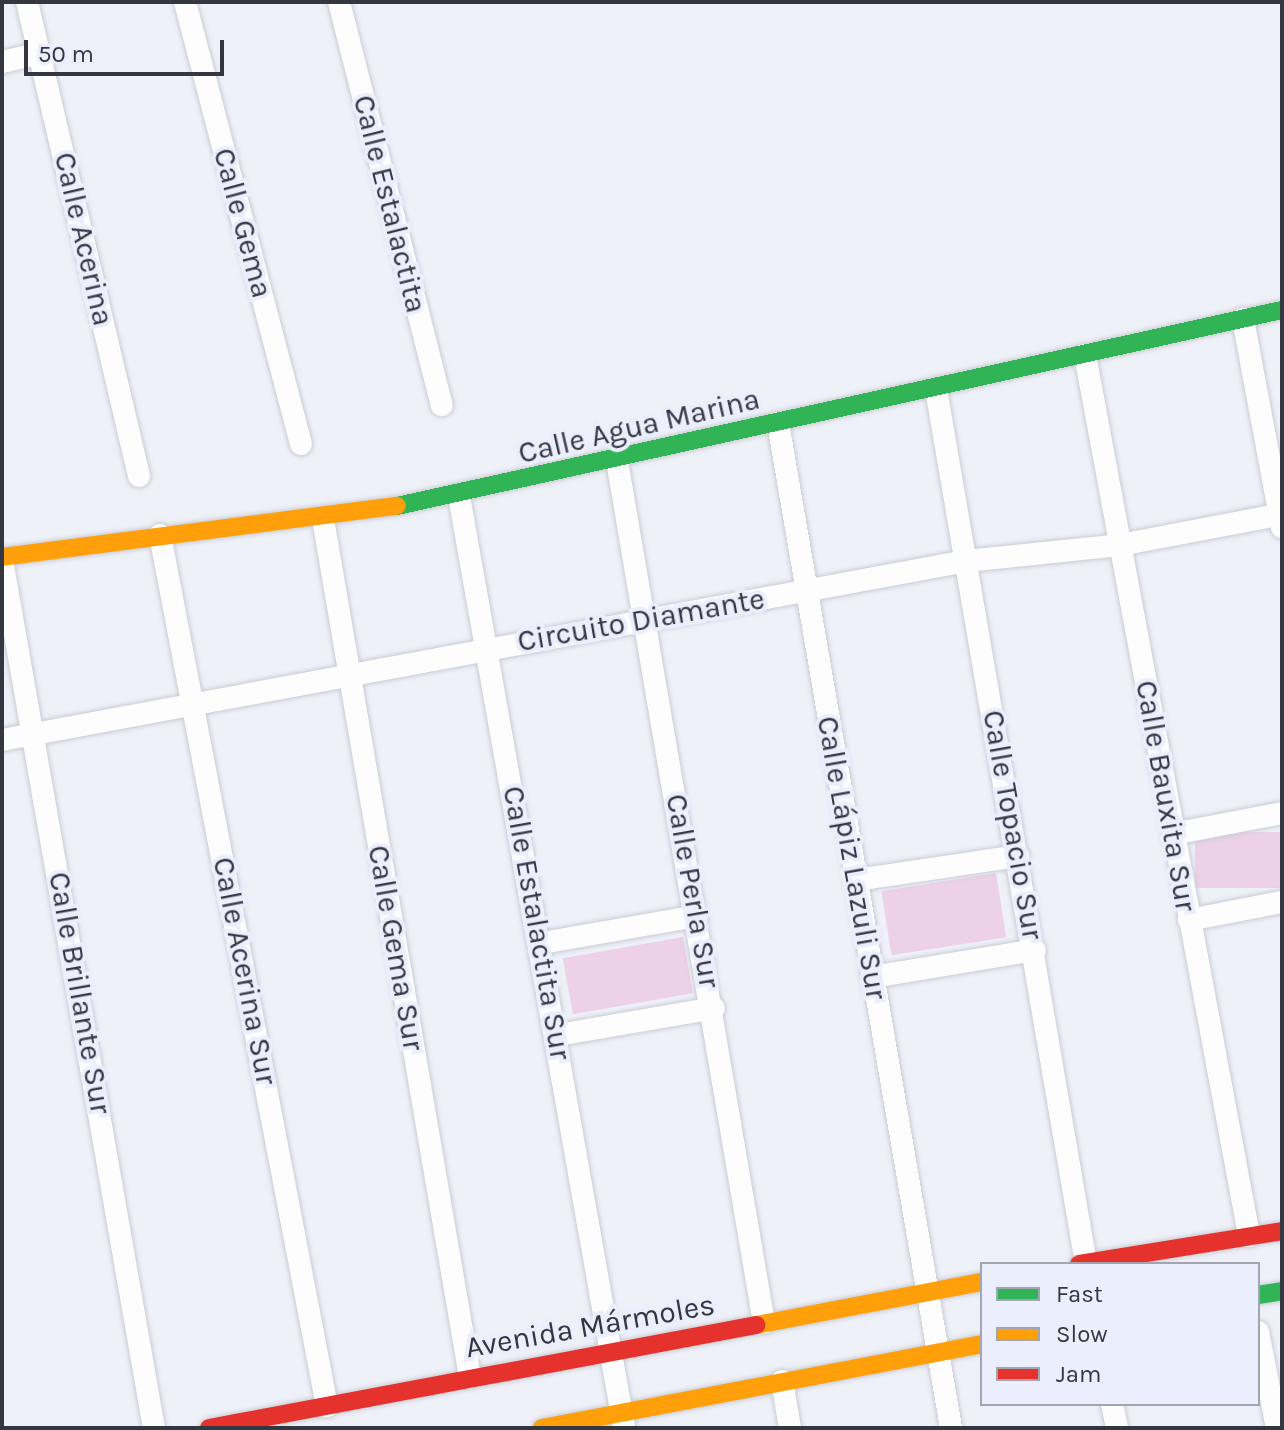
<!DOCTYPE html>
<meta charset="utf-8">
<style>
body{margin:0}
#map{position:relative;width:1284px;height:1430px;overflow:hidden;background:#eff1f8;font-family:Karla,sans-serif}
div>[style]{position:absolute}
.green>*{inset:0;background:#ecd1e7;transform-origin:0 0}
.roads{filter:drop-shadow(0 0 2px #caccd5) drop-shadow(0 0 2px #caccd5)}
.street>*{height:22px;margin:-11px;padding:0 11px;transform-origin:11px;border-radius:11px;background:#fdfdfe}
.fast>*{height:18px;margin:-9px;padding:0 9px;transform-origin:9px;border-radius:9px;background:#30b455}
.slow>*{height:18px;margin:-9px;padding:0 9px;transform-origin:9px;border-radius:9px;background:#ff9f0a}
.jam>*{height:18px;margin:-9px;padding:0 9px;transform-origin:9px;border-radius:9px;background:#e5322d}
span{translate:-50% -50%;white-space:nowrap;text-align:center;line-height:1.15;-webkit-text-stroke:8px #ebeefc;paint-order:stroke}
.street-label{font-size:30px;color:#353740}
.frame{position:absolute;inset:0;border:4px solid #353740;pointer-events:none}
.legend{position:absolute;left:980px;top:1262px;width:280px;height:144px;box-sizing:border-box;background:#ebeefc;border:2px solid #a2a5b1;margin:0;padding:10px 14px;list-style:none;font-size:24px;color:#353740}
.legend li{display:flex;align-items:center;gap:16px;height:40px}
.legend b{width:40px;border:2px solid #a2a5b1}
.scale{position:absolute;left:24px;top:40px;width:200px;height:36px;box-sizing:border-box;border:4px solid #353740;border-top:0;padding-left:10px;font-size:24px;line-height:28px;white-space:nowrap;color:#353740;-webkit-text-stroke:6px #ebeefc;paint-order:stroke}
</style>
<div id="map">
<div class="green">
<div style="left:1282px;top:832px;width:56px;height:87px;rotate:90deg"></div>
<div style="left:996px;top:873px;width:65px;height:116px;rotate:81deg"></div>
<div style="left:683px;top:937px;width:57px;height:122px;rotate:80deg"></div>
</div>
<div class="roads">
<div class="street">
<div style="left:27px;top:2px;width:487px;rotate:76.7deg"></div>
<div style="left:185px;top:2px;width:457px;rotate:75.3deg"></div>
<div style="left:339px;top:2px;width:416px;rotate:75.7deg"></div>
<div style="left:2px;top:62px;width:39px;rotate:-13deg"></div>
<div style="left:1243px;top:319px;width:212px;rotate:79.4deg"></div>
<div style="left:1085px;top:355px;width:896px;rotate:79.45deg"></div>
<div style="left:936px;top:389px;width:888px;rotate:80.27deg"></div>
<div style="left:778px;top:423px;width:1020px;rotate:80.23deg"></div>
<div style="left:617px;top:461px;width:874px;rotate:80.32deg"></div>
<div style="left:459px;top:496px;width:946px;rotate:79.95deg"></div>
<div style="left:323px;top:519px;width:871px;rotate:80.28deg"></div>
<div style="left:160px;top:535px;width:887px;rotate:79.15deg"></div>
<div style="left:2px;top:560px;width:881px;rotate:80.07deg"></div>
<div style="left:2px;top:740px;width:980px;rotate:-10.52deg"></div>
<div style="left:966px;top:561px;width:155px;rotate:-5.9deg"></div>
<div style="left:1120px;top:545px;width:165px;rotate:-10.8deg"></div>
<div style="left:1173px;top:834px;width:111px;rotate:-10.9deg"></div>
<div style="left:856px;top:880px;width:164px;rotate:-8.4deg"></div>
<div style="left:1189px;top:920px;width:95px;rotate:-11deg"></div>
<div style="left:542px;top:943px;width:157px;rotate:-9.9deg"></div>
<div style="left:872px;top:977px;width:165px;rotate:-9.4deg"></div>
<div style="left:558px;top:1035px;width:158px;rotate:-9.8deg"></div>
<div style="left:1258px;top:1332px;width:98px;rotate:78.8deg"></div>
<div style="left:782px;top:1381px;width:48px;rotate:80.3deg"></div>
<div style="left:1112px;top:1404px;width:25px;rotate:78deg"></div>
</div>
<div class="fast">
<div style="left:397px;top:506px;width:906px;rotate:-12.49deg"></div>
<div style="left:1258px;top:1295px;width:24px;rotate:-9deg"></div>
</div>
<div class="slow">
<div style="left:2px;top:557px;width:398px;rotate:-7.4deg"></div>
<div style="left:756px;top:1325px;width:230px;rotate:-10.8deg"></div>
<div style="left:542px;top:1428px;width:448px;rotate:-10.8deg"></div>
</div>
<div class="jam">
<div style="left:1079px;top:1264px;width:206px;rotate:-9.2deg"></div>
<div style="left:209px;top:1428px;width:557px;rotate:-10.66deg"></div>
</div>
</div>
<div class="street-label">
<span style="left:390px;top:204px;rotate:76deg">Calle Estalactita</span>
<span style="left:243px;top:223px;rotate:75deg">Calle Gema</span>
<span style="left:84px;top:239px;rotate:77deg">Calle Acerina</span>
<span style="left:639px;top:426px;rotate:-13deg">Calle Agua Marina</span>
<span style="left:641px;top:620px;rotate:-10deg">Circuito Diamante</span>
<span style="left:1166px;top:796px;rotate:80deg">Calle Bauxita Sur</span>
<span style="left:1013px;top:825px;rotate:80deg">Calle Topacio Sur</span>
<span style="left:852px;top:858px;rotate:80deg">Calle Lápiz Lazuli Sur</span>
<span style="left:693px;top:891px;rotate:80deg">Calle Perla Sur</span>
<span style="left:537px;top:923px;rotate:80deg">Calle Estalactita Sur</span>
<span style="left:396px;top:948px;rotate:80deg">Calle Gema Sur</span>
<span style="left:245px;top:971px;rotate:79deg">Calle Acerina Sur</span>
<span style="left:80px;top:993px;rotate:80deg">Calle Brillante Sur</span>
<span style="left:590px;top:1326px;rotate:-10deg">Avenida Mármoles</span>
</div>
<div class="frame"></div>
<ul class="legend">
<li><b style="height:10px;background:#30b455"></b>Fast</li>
<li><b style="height:10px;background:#ff9f0a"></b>Slow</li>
<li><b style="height:10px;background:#e5322d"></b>Jam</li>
</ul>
<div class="scale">50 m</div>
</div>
